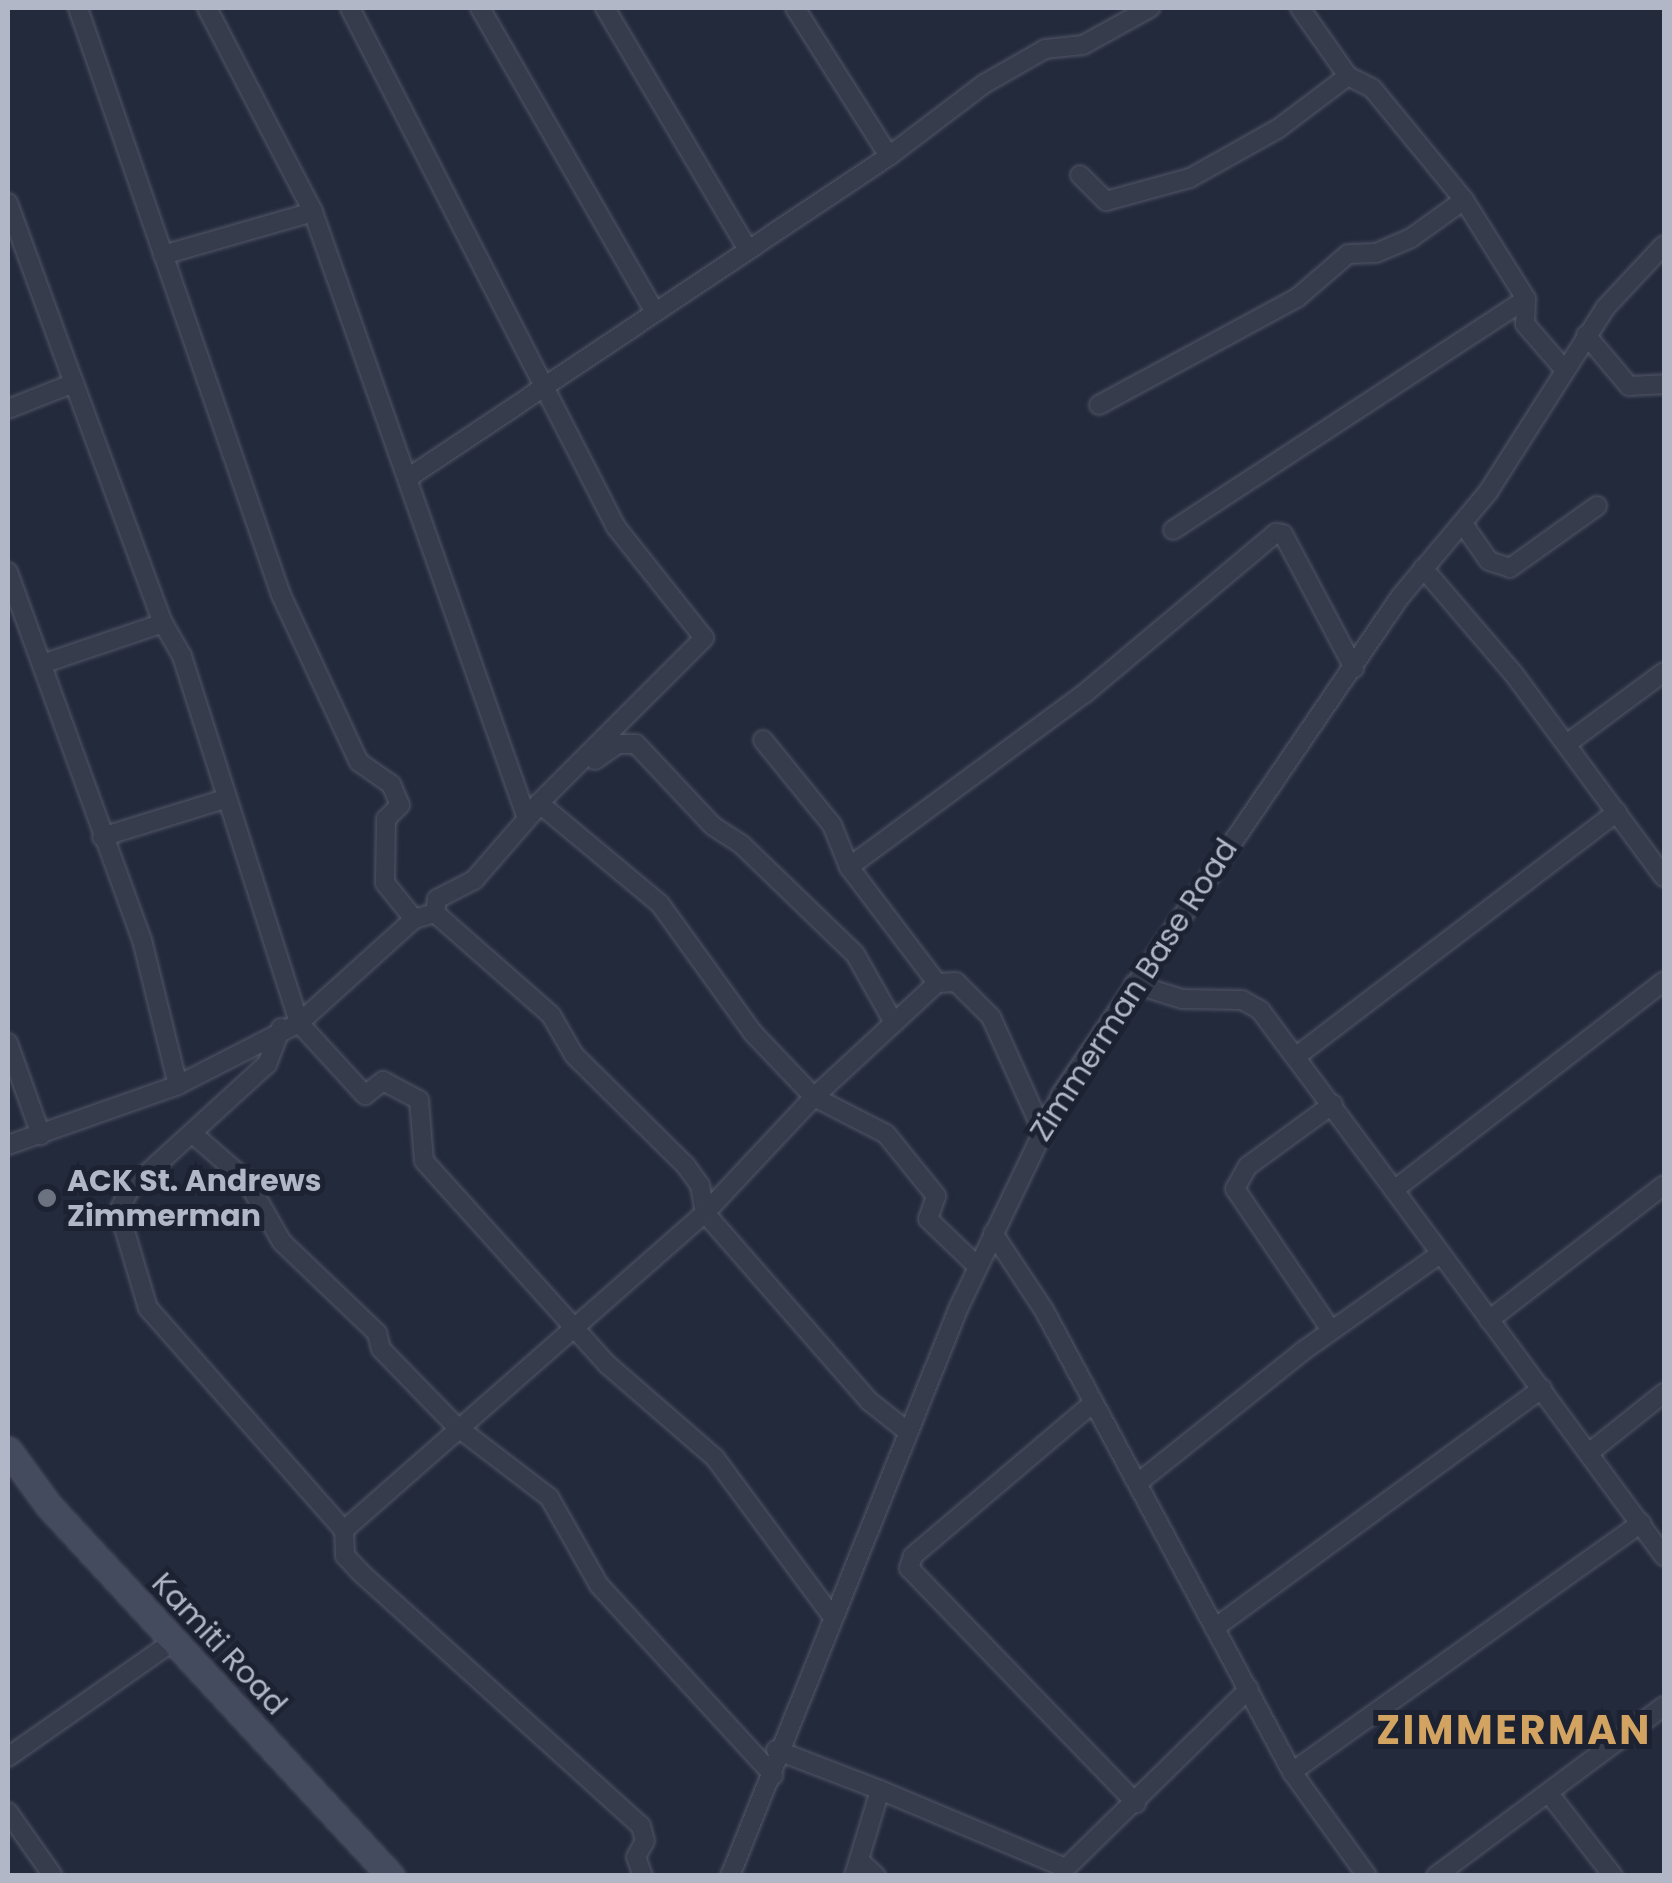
<!DOCTYPE html>
<style>
body{margin:0}
#map{position:relative;width:1672px;height:1883px;overflow:hidden;background:#232a3c;font-family:Poppins,sans-serif}
div>[style]{position:absolute}
.roads{filter:drop-shadow(0 0 2px #525767) drop-shadow(0 0 2px #525767)}
.street>*{height:18px;margin:-9px;padding:0 9px;transform-origin:9px;border-radius:9px;background:#373c4c}
.secondary>*{height:25px;margin:-12.5px;padding:0 12.5px;transform-origin:12.5px;border-radius:12.5px;background:#454b5f}
.dots>*{width:28px;height:28px;translate:-50% -50%;box-sizing:border-box;border:5px solid #1c2231;border-radius:50%}
span{translate:-50% -50%;white-space:nowrap;text-align:center;line-height:1.15;-webkit-text-stroke:10px #1c2231;paint-order:stroke}
.street-label{font-size:30px;color:#b2b7c7}
.poi-label{font-size:30px;color:#b2b7c7;font-weight:700}
.left{translate:0 -50%;text-align:left}
.district-label{font-size:40px;color:#d3a461;font-weight:700;letter-spacing:2.5px}
.frame{position:absolute;inset:0;border:10px solid #b2b7c7;pointer-events:none}
</style>
<div id="map">
<div class="roads">
<div class="street">
<div style="left:78px;top:8px;width:621px;rotate:70.92deg"></div>
<div style="left:281px;top:595px;width:184px;rotate:65deg"></div>
<div style="left:359px;top:762px;width:39px;rotate:35deg"></div>
<div style="left:391px;top:784px;width:23px;rotate:67deg"></div>
<div style="left:400px;top:805px;width:20px;rotate:135deg"></div>
<div style="left:386px;top:819px;width:64px;rotate:90.9deg"></div>
<div style="left:385px;top:883px;width:46px;rotate:51.1deg"></div>
<div style="left:207px;top:8px;width:230px;rotate:62.5deg"></div>
<div style="left:313px;top:212px;width:640px;rotate:70.57deg"></div>
<div style="left:526px;top:816px;width:252px;rotate:-45deg"></div>
<div style="left:704px;top:638px;width:142px;rotate:-128.4deg"></div>
<div style="left:616px;top:527px;width:583px;rotate:-117.14deg"></div>
<div style="left:480px;top:8px;width:347px;rotate:60.1deg"></div>
<div style="left:605px;top:8px;width:277px;rotate:59.4deg"></div>
<div style="left:795px;top:8px;width:175px;rotate:57.6deg"></div>
<div style="left:1300px;top:8px;width:83px;rotate:54.8deg"></div>
<div style="left:1348px;top:76px;width:27px;rotate:27deg"></div>
<div style="left:1372px;top:88px;width:145px;rotate:50.6deg"></div>
<div style="left:1464px;top:200px;width:117px;rotate:57.9deg"></div>
<div style="left:1526px;top:299px;width:25px;rotate:92deg"></div>
<div style="left:1525px;top:324px;width:58px;rotate:49.2deg"></div>
<div style="left:1080px;top:175px;width:37px;rotate:45deg"></div>
<div style="left:1106px;top:201px;width:87px;rotate:-15.3deg"></div>
<div style="left:1190px;top:178px;width:102px;rotate:-29.3deg"></div>
<div style="left:1279px;top:128px;width:86px;rotate:-37deg"></div>
<div style="left:8px;top:203px;width:192px;rotate:69.9deg"></div>
<div style="left:163px;top:255px;width:156px;rotate:-16deg"></div>
<div style="left:1586px;top:335px;width:67px;rotate:49.9deg"></div>
<div style="left:1629px;top:386px;width:35px;rotate:-3deg"></div>
<div style="left:1099px;top:405px;width:225px;rotate:-28.4deg"></div>
<div style="left:1297px;top:298px;width:67px;rotate:-40.8deg"></div>
<div style="left:1348px;top:254px;width:28px;rotate:-2deg"></div>
<div style="left:1376px;top:253px;width:38px;rotate:-23deg"></div>
<div style="left:1411px;top:238px;width:65px;rotate:-35.6deg"></div>
<div style="left:8px;top:409px;width:71px;rotate:-21.5deg"></div>
<div style="left:74px;top:383px;width:256px;rotate:69.7deg"></div>
<div style="left:163px;top:623px;width:38px;rotate:60deg"></div>
<div style="left:182px;top:656px;width:385px;rotate:72.3deg"></div>
<div style="left:299px;top:1023px;width:98px;rotate:47.5deg"></div>
<div style="left:365px;top:1095px;width:23px;rotate:-38deg"></div>
<div style="left:383px;top:1081px;width:41px;rotate:27.8deg"></div>
<div style="left:419px;top:1100px;width:61px;rotate:85.3deg"></div>
<div style="left:424px;top:1161px;width:275px;rotate:48deg"></div>
<div style="left:608px;top:1365px;width:142px;rotate:41deg"></div>
<div style="left:715px;top:1458px;width:195px;rotate:53.5deg"></div>
<div style="left:411px;top:476px;width:575px;rotate:-33.8deg"></div>
<div style="left:889px;top:156px;width:119px;rotate:-37.2deg"></div>
<div style="left:984px;top:84px;width:70px;rotate:-29.8deg"></div>
<div style="left:1045px;top:49px;width:38px;rotate:-6deg"></div>
<div style="left:1083px;top:45px;width:77px;rotate:-28.9deg"></div>
<div style="left:1463px;top:524px;width:45px;rotate:54.9deg"></div>
<div style="left:1489px;top:561px;width:22px;rotate:18deg"></div>
<div style="left:1510px;top:568px;width:107px;rotate:-35.5deg"></div>
<div style="left:1173px;top:530px;width:422px;rotate:-33.2deg"></div>
<div style="left:1423px;top:568px;width:138px;rotate:49.4deg"></div>
<div style="left:1513px;top:673px;width:254px;rotate:53.5deg"></div>
<div style="left:8px;top:572px;width:392px;rotate:70deg"></div>
<div style="left:142px;top:940px;width:149px;rotate:76.1deg"></div>
<div style="left:42px;top:664px;width:128px;rotate:-18.7deg"></div>
<div style="left:763px;top:740px;width:109px;rotate:50.9deg"></div>
<div style="left:832px;top:825px;width:45px;rotate:68deg"></div>
<div style="left:1568px;top:743px;width:119px;rotate:-36.5deg"></div>
<div style="left:595px;top:760px;width:28px;rotate:-35deg"></div>
<div style="left:618px;top:744px;width:18px"></div>
<div style="left:636px;top:744px;width:112px;rotate:46.8deg"></div>
<div style="left:713px;top:826px;width:35px;rotate:33deg"></div>
<div style="left:742px;top:845px;width:157px;rotate:44deg"></div>
<div style="left:855px;top:954px;width:79px;rotate:60.5deg"></div>
<div style="left:102px;top:837px;width:129px;rotate:-17.2deg"></div>
<div style="left:435px;top:913px;width:154px;rotate:41.3deg"></div>
<div style="left:551px;top:1015px;width:46px;rotate:60.1deg"></div>
<div style="left:574px;top:1055px;width:158px;rotate:44.7deg"></div>
<div style="left:686px;top:1166px;width:24px;rotate:54deg"></div>
<div style="left:700px;top:1185px;width:28px;rotate:80deg"></div>
<div style="left:705px;top:1213px;width:249px;rotate:48.9deg"></div>
<div style="left:869px;top:1401px;width:48px;rotate:38.3deg"></div>
<div style="left:1134px;top:984px;width:50px;rotate:17.4deg"></div>
<div style="left:1182px;top:999px;width:60px;rotate:1deg"></div>
<div style="left:1242px;top:1000px;width:21px;rotate:29deg"></div>
<div style="left:1260px;top:1010px;width:224px;rotate:53.3deg"></div>
<div style="left:1394px;top:1190px;width:341px;rotate:-37.7deg"></div>
<div style="left:281px;top:1028px;width:39px;rotate:111deg"></div>
<div style="left:267px;top:1064px;width:185px;rotate:137.6deg"></div>
<div style="left:130px;top:1189px;width:25px;rotate:117deg"></div>
<div style="left:119px;top:1211px;width:101px;rotate:73.4deg"></div>
<div style="left:148px;top:1308px;width:296px;rotate:48.6deg"></div>
<div style="left:8px;top:1043px;width:98px;rotate:70.3deg"></div>
<div style="left:1298px;top:1055px;width:401px;rotate:-37.3deg"></div>
<div style="left:1042px;top:1130px;width:124px;rotate:-114.3deg"></div>
<div style="left:991px;top:1017px;width:49px;rotate:-135deg"></div>
<div style="left:956px;top:982px;width:19px;rotate:177deg"></div>
<div style="left:937px;top:983px;width:146px;rotate:-127.2deg"></div>
<div style="left:849px;top:867px;width:292px;rotate:-36.4deg"></div>
<div style="left:1084px;top:694px;width:251px;rotate:-40deg"></div>
<div style="left:1276px;top:533px;width:7px;rotate:8deg"></div>
<div style="left:1283px;top:534px;width:152px;rotate:62.1deg"></div>
<div style="left:193px;top:1134px;width:72px;rotate:41deg"></div>
<div style="left:247px;top:1181px;width:70px;rotate:60.2deg"></div>
<div style="left:282px;top:1242px;width:132px;rotate:43.8deg"></div>
<div style="left:377px;top:1333px;width:16px;rotate:76deg"></div>
<div style="left:381px;top:1349px;width:107px;rotate:45.8deg"></div>
<div style="left:456px;top:1426px;width:117px;rotate:37.4deg"></div>
<div style="left:549px;top:1497px;width:101px;rotate:60.4deg"></div>
<div style="left:599px;top:1585px;width:258px;rotate:47.5deg"></div>
<div style="left:8px;top:1145px;width:180px;rotate:-19.4deg"></div>
<div style="left:178px;top:1085px;width:136px;rotate:-27.1deg"></div>
<div style="left:299px;top:1023px;width:155px;rotate:-42.1deg"></div>
<div style="left:414px;top:919px;width:22px;rotate:-16deg"></div>
<div style="left:435px;top:913px;width:14px;rotate:-82deg"></div>
<div style="left:437px;top:899px;width:42px;rotate:-27.2deg"></div>
<div style="left:474px;top:880px;width:101px;rotate:-49deg"></div>
<div style="left:540px;top:804px;width:156px;rotate:39.8deg"></div>
<div style="left:660px;top:904px;width:159px;rotate:54.2deg"></div>
<div style="left:753px;top:1033px;width:88px;rotate:46.4deg"></div>
<div style="left:814px;top:1097px;width:81px;rotate:27.2deg"></div>
<div style="left:886px;top:1134px;width:80px;rotate:51.1deg"></div>
<div style="left:936px;top:1196px;width:24px;rotate:109deg"></div>
<div style="left:928px;top:1219px;width:69px;rotate:43.8deg"></div>
<div style="left:1394px;top:1190px;width:455px;rotate:53.6deg"></div>
<div style="left:993px;top:1233px;width:92px;rotate:56.5deg"></div>
<div style="left:1044px;top:1310px;width:524px;rotate:61.77deg"></div>
<div style="left:1292px;top:1772px;width:128px;rotate:54.2deg"></div>
<div style="left:1489px;top:1320px;width:221px;rotate:-37.6deg"></div>
<div style="left:1331px;top:1330px;width:171px;rotate:-124.2deg"></div>
<div style="left:1235px;top:1189px;width:26px;rotate:-61deg"></div>
<div style="left:1248px;top:1166px;width:105px;rotate:-36.1deg"></div>
<div style="left:1092px;top:1404px;width:235px;rotate:139.7deg"></div>
<div style="left:913px;top:1556px;width:13px;rotate:108deg"></div>
<div style="left:909px;top:1568px;width:327px;rotate:46deg"></div>
<div style="left:1590px;top:1452px;width:95px;rotate:-38.6deg"></div>
<div style="left:1139px;top:1482px;width:210px;rotate:-38.6deg"></div>
<div style="left:1303px;top:1351px;width:168px;rotate:-35.3deg"></div>
<div style="left:1216px;top:1627px;width:404px;rotate:-36.2deg"></div>
<div style="left:776px;top:1750px;width:111px;rotate:21deg"></div>
<div style="left:880px;top:1790px;width:90px;rotate:106.8deg"></div>
<div style="left:8px;top:1757px;width:200px;rotate:-35deg"></div>
<div style="left:1292px;top:1772px;width:429px;rotate:-35.5deg"></div>
<div style="left:880px;top:1790px;width:202px;rotate:22.8deg"></div>
<div style="left:1066px;top:1868px;width:256px;rotate:-44.4deg"></div>
<div style="left:1551px;top:1796px;width:101px;rotate:52.2deg"></div>
<div style="left:8px;top:1812px;width:78px;rotate:54.9deg"></div>
<div style="left:860px;top:1861px;width:22px;rotate:43deg"></div>
<div style="left:643px;top:1876px;width:20px;rotate:-110deg"></div>
<div style="left:636px;top:1857px;width:18px;rotate:-61deg"></div>
<div style="left:645px;top:1841px;width:16px;rotate:-105deg"></div>
<div style="left:641px;top:1826px;width:376px;rotate:-137.9deg"></div>
<div style="left:362px;top:1574px;width:25px;rotate:-133deg"></div>
<div style="left:345px;top:1556px;width:26px;rotate:-92deg"></div>
<div style="left:344px;top:1530px;width:480px;rotate:-41.3deg"></div>
<div style="left:705px;top:1213px;width:159px;rotate:-46.8deg"></div>
<div style="left:814px;top:1097px;width:168px;rotate:-42.8deg"></div>
<div style="left:730px;top:1876px;width:613px;rotate:-68.08deg"></div>
<div style="left:959px;top:1307px;width:236px;rotate:-64.4deg"></div>
<div style="left:1061px;top:1094px;width:602px;rotate:-55.7deg"></div>
<div style="left:1400px;top:597px;width:137px;rotate:-50deg"></div>
<div style="left:1488px;top:492px;width:218px;rotate:-57.5deg"></div>
<div style="left:1605px;top:308px;width:86px;rotate:-46.9deg"></div>
<div style="left:1436px;top:1876px;width:284px;rotate:-36.7deg"></div>
</div>
<div class="secondary">
<div style="left:8px;top:1450px;width:69px;rotate:53.8deg"></div>
<div style="left:49px;top:1506px;width:504px;rotate:47.25deg"></div>
</div>
</div>
<div class="dots">
<div style="left:47px;top:1198px;background:#6b7280"></div>
</div>
<div class="street-label">
<span style="left:1134px;top:990px;rotate:-57deg">Zimmerman Base Road</span>
<span style="left:219px;top:1644px;rotate:47deg">Kamiti Road</span>
</div>
<div class="poi-label">
<span class="left" style="left:67px;top:1198px">ACK St. Andrews<br>Zimmerman</span>
</div>
<div class="district-label">
<span style="left:1514px;top:1730px">ZIMMERMAN</span>
</div>
<div class="frame"></div>
</div>
